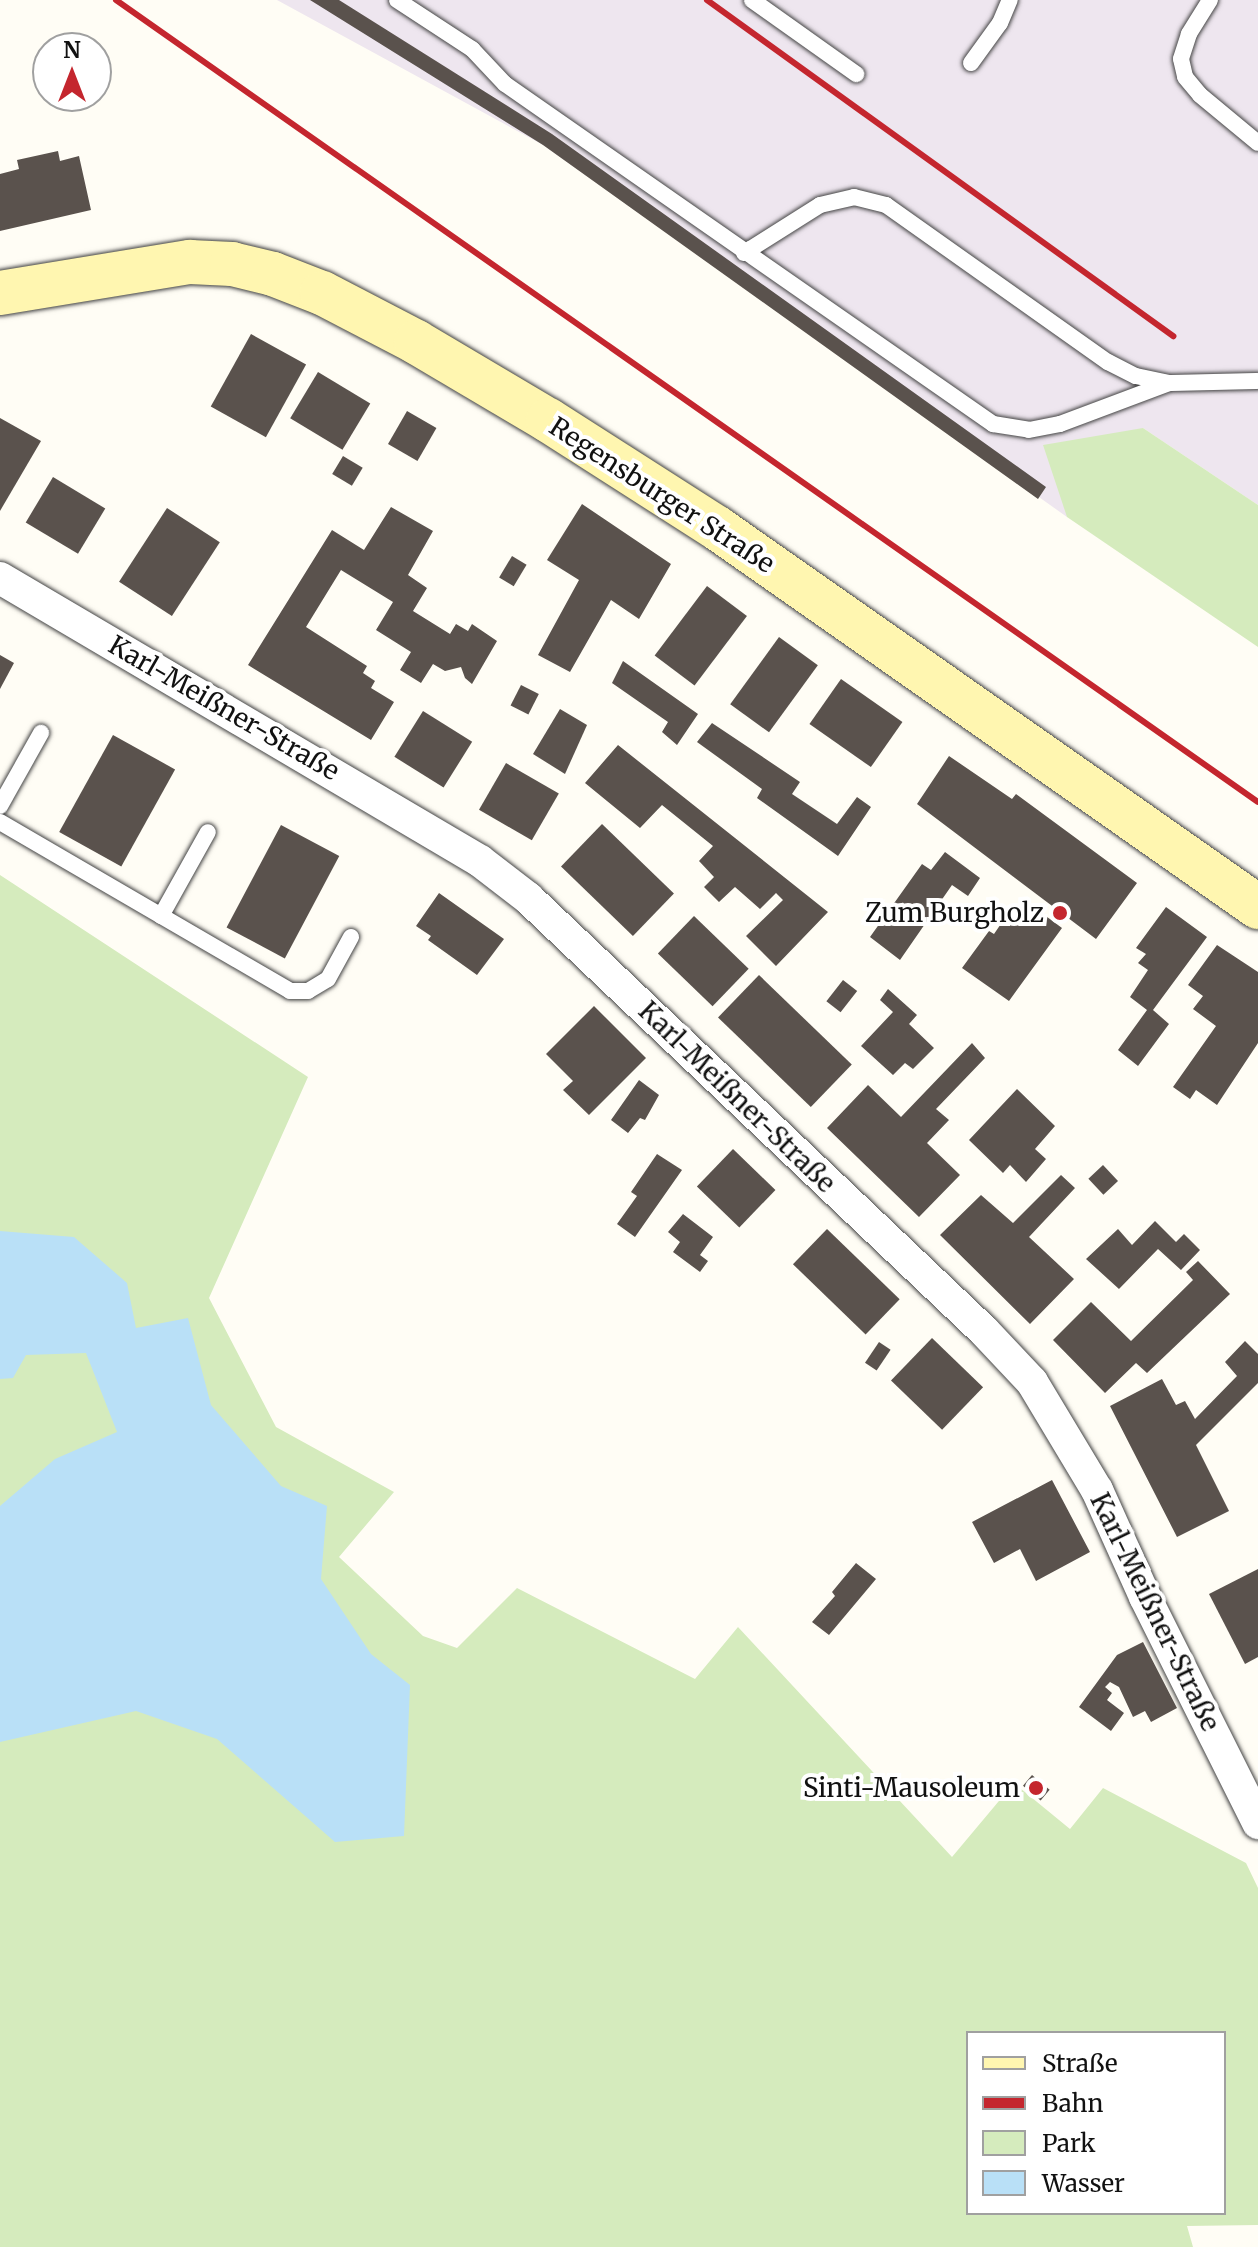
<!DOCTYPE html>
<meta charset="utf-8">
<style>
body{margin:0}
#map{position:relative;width:1258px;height:2247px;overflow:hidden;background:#fffdf5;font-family:Merriweather,serif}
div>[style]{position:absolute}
.industrial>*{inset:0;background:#eee6ef}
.green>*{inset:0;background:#d5ebbd}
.water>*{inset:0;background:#b9e0f7}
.building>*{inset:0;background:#5a524d;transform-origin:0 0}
.roads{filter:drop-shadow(0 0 2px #444) drop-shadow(0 0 2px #444)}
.lane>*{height:16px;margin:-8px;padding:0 8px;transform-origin:8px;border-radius:8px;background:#fff}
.street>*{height:32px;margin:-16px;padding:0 16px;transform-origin:16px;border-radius:16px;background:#fff}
.secondary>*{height:44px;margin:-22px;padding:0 22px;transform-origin:22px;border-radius:22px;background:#fff6b0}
.rail>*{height:6px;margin:-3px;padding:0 3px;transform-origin:3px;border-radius:3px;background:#c4262e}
.dots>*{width:22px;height:22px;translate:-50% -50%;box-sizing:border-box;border:4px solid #fff;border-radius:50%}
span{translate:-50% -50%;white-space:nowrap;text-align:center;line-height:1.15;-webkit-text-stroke:8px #fff;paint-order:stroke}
.street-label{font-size:26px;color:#111}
.poi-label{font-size:26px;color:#111}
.right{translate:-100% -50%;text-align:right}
.legend{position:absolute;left:966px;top:2031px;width:260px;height:184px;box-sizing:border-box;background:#fff;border:2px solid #a0a0a0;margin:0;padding:10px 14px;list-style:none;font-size:24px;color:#111}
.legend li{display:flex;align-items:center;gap:16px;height:40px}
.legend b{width:40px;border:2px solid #a0a0a0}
.north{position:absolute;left:32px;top:32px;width:80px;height:80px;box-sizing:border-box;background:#fff;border:2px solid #a0a0a0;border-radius:50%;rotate:0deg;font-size:22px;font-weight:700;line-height:32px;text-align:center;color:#111}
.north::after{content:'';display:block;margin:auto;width:28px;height:36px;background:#c4262e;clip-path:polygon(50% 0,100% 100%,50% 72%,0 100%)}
</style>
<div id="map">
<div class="industrial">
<div style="clip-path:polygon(277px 0,1258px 0,1258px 505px,1143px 428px,1090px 511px,1067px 517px,543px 145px)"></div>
</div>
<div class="green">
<div style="clip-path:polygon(1143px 428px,1258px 505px,1258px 647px,1067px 517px,1043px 445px)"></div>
<div style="clip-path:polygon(evenodd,0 875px,308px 1077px,209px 1298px,276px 1427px,394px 1492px,339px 1557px,423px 1636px,457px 1648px,517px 1588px,695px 1679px,738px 1627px,952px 1857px,1014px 1783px,1070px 1829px,1103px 1788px,1246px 1863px,1258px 1888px,1258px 2225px,1187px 2226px,1193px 2247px,0 2247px,0 875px,968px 2033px,1224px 2033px,1224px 2213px,968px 2213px,968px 2033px)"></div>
</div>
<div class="water">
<div style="clip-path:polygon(0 1231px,74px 1237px,127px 1283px,136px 1328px,188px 1318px,211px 1405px,281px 1486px,327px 1506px,321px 1579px,371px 1654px,410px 1685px,404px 1836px,335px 1842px,217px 1739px,136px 1711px,0 1742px,0 1506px,55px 1459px,117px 1432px,86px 1353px,26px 1355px,13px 1378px,0 1379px)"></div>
</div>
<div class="building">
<div style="clip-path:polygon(310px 0,339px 0,552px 134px,1046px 487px,1038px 499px,543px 145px)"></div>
<div style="clip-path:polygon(58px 151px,60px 161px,79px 156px,91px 210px,0 231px,0 174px,19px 169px,17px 160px)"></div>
<div style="left:251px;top:334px;width:63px;height:83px;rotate:29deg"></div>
<div style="left:318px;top:372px;width:61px;height:54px;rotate:31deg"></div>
<div style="left:407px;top:411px;width:34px;height:38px;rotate:30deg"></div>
<div style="clip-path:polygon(0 418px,41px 441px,0 511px)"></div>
<div style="left:343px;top:456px;width:23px;height:21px;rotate:31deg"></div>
<div style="left:53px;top:477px;width:61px;height:53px;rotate:31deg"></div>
<div style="clip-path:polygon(582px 504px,671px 564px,639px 619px,611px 600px,570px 672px,538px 655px,579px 580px,547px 560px)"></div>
<div style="clip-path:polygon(391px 507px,433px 531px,408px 575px,427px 588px,413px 611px,450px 634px,456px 624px,468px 631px,472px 624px,497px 641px,472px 684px,465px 678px,461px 667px,445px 671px,433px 664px,421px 683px,400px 670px,411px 652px,376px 630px,393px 602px,341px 570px,306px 627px,367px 666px,363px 673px,375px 681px,371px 688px,394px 702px,371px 740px,248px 665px,332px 530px,364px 550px)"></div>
<div style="left:167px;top:508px;width:63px;height:88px;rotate:33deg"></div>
<div style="left:512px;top:556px;width:17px;height:25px;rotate:31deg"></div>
<div style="left:707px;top:586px;width:50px;height:87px;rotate:37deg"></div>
<div style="left:779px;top:637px;width:48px;height:83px;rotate:36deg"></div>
<div style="clip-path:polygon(0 655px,14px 663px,0 689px)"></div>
<div style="clip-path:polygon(623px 661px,698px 714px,677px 745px,662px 732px,668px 722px,612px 683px)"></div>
<div style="left:841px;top:679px;width:75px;height:55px;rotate:35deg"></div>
<div style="left:521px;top:685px;width:20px;height:23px;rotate:27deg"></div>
<div style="clip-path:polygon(560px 709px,587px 725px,565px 774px,533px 754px)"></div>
<div style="left:423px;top:711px;width:58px;height:54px;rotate:32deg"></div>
<div style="clip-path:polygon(712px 723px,800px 782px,792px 794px,837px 824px,857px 797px,871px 807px,838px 856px,757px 798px,762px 789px,697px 742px)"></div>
<div style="left:113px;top:735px;width:71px;height:111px;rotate:29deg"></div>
<div style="clip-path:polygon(618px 745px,828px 912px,776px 966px,746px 936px,783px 900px,776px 893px,760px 909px,735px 887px,719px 902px,704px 887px,714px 877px,699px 861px,713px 846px,662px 805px,640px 828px,585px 783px)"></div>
<div style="clip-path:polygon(949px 756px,1012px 799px,1016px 794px,1137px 883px,1096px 939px,917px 804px)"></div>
<div style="left:506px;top:763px;width:61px;height:54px;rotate:30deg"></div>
<div style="left:602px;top:824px;width:100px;height:59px;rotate:44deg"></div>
<div style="left:281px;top:825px;width:66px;height:116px;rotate:28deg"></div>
<div style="clip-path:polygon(945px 852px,980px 878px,968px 896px,952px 885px,900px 960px,870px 937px,922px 864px,931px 870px)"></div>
<div style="clip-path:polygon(439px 893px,504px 939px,477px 975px,428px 940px,431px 936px,416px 926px)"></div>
<div style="clip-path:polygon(1166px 907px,1207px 937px,1153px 1010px,1169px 1024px,1138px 1066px,1118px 1050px,1147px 1010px,1130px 997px,1148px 970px,1138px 963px,1146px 954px,1136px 948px)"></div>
<div style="clip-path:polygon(1035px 908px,1062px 928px,1009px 1001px,962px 968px,989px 931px,994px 934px,1009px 912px,1025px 922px)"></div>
<div style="left:694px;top:916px;width:76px;height:52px;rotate:44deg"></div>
<div style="clip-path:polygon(1217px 945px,1258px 972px,1258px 1043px,1217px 1105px,1196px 1090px,1190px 1099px,1173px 1087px,1216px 1026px,1193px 1009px,1203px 996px,1188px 985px)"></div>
<div style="left:759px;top:975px;width:129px;height:59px;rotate:44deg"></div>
<div style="left:843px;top:980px;width:18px;height:27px;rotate:38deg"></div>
<div style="clip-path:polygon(888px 989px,917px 1015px,909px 1024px,934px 1048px,913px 1069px,905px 1063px,893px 1075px,861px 1046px,893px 1012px,880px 1000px)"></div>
<div style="clip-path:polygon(594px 1006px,646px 1058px,589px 1115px,563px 1090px,573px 1081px,546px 1054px)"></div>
<div style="clip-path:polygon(972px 1043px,985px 1058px,936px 1109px,949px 1120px,927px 1143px,960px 1175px,919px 1217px,827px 1128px,868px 1085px,901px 1117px)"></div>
<div style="clip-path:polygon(639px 1080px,659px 1095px,645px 1120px,640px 1118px,628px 1133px,611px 1120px)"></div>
<div style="clip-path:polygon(1017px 1089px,1055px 1126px,1035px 1149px,1046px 1159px,1026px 1182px,1010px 1165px,1003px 1173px,969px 1140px)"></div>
<div style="left:733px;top:1149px;width:59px;height:52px;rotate:44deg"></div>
<div style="clip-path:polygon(657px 1154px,682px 1170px,635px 1237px,617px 1224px,637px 1196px,631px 1192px)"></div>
<div style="left:1103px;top:1165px;width:22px;height:20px;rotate:47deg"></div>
<div style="clip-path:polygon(1061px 1175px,1075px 1188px,1029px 1237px,1074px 1279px,1030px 1324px,940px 1235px,981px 1195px,1013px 1223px)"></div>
<div style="clip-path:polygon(683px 1214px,713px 1237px,700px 1255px,708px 1261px,700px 1272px,673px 1252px,680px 1242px,668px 1232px)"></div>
<div style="clip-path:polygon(1155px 1221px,1176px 1242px,1184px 1234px,1200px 1250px,1181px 1270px,1158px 1249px,1119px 1289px,1086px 1259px,1118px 1229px,1132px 1245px)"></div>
<div style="left:827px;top:1229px;width:101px;height:49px;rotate:44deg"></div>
<div style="clip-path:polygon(1198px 1261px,1230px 1294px,1147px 1373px,1136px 1363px,1105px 1393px,1053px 1340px,1091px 1302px,1131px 1341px,1193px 1280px,1186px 1272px)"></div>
<div style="left:932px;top:1338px;width:71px;height:59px;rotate:44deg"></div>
<div style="clip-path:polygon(1245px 1341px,1258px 1354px,1258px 1383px,1196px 1445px,1229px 1511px,1177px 1537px,1110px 1406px,1162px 1379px,1176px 1405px,1185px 1401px,1195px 1419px,1237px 1376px,1225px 1362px)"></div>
<div style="left:879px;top:1342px;width:14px;height:25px;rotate:34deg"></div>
<div style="clip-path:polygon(1052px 1480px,1090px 1552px,1036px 1581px,1020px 1549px,994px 1563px,972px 1522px)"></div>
<div style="clip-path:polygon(856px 1563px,876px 1579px,829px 1635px,812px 1622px,835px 1596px,832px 1592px)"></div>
<div style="clip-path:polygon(1258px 1569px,1258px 1657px,1245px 1664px,1209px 1594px)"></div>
<div style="clip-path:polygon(1143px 1642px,1177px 1708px,1151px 1722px,1145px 1711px,1133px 1717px,1119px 1687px,1110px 1682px,1105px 1687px,1112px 1693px,1107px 1700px,1124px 1713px,1111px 1731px,1079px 1707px,1117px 1655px)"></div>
<div style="left:1032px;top:1775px;width:23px;height:14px;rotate:40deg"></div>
</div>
<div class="roads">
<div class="lane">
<div style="left:397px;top:0;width:90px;rotate:33.2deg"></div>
<div style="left:472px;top:49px;width:48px;rotate:46.7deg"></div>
<div style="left:505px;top:84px;width:595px;rotate:34.87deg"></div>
<div style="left:993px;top:424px;width:36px;rotate:9deg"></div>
<div style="left:1029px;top:430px;width:32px;rotate:-11deg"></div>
<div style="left:1060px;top:424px;width:116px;rotate:-20.6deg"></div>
<div style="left:752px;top:0;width:128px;rotate:35.4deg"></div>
<div style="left:1210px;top:0;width:40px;rotate:122deg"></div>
<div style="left:1189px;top:34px;width:26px;rotate:108deg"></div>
<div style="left:1181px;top:59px;width:18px;rotate:77deg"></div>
<div style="left:1185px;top:77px;width:23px;rotate:50deg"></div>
<div style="left:1200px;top:95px;width:75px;rotate:39.6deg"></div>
<div style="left:971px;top:63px;width:49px;rotate:-54.1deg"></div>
<div style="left:1000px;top:23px;width:25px;rotate:-67deg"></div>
<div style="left:744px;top:253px;width:90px;rotate:-32.3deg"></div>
<div style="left:820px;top:205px;width:35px;rotate:-13deg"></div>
<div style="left:854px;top:197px;width:33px;rotate:14deg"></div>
<div style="left:886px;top:205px;width:272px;rotate:35.3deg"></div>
<div style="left:1108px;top:362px;width:31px;rotate:27deg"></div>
<div style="left:1136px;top:376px;width:34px;rotate:12deg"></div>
<div style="left:1169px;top:383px;width:89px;rotate:-1.3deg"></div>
<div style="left:0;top:806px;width:84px;rotate:-60.7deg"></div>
<div style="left:0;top:822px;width:336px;rotate:30.2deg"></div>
<div style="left:290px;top:991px;width:18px"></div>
<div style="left:308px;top:991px;width:23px;rotate:-31deg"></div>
<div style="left:328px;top:979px;width:48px;rotate:-61.3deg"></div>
<div style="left:161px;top:916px;width:96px;rotate:-60.8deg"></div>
</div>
<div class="street">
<div style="left:0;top:578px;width:557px;rotate:30.52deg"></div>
<div style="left:480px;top:861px;width:61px;rotate:37.6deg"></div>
<div style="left:528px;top:898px;width:629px;rotate:43.52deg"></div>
<div style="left:984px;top:1331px;width:70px;rotate:46.7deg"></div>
<div style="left:1032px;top:1382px;width:126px;rotate:59deg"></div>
<div style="left:1097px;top:1490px;width:117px;rotate:65.8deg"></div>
<div style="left:1145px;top:1597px;width:253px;rotate:63.4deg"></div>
</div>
<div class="secondary">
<div style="left:0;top:293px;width:193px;rotate:-9.3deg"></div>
<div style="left:190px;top:262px;width:42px;rotate:2.7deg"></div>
<div style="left:232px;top:264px;width:42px;rotate:13.7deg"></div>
<div style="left:273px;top:274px;width:53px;rotate:21.2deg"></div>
<div style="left:322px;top:293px;width:106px;rotate:27.5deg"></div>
<div style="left:416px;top:342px;width:153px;rotate:30.6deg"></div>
<div style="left:548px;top:420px;width:201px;rotate:32.6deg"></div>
<div style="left:717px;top:528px;width:661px;rotate:35.01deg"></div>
</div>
</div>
<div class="rail">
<div style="left:116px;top:0;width:1395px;rotate:35.08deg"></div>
<div style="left:707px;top:0;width:575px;rotate:35.79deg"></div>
</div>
<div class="dots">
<div style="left:1060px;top:913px;background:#c4262e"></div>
<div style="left:1036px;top:1788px;background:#c4262e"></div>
</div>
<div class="street-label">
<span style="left:662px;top:495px;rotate:33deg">Regensburger Straße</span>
<span style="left:224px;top:708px;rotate:30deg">Karl-Meißner-Straße</span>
<span style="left:737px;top:1097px;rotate:44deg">Karl-Meißner-Straße</span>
<span style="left:1155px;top:1612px;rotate:64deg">Karl-Meißner-Straße</span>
</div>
<div class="poi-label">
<span class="right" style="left:1044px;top:913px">Zum Burgholz</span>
<span class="right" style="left:1020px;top:1788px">Sinti-Mausoleum</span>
</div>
<ul class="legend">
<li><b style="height:10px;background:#fff6b0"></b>Straße</li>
<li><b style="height:10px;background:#c4262e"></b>Bahn</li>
<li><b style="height:22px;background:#d5ebbd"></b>Park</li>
<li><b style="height:22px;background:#b9e0f7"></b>Wasser</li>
</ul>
<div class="north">N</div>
</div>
